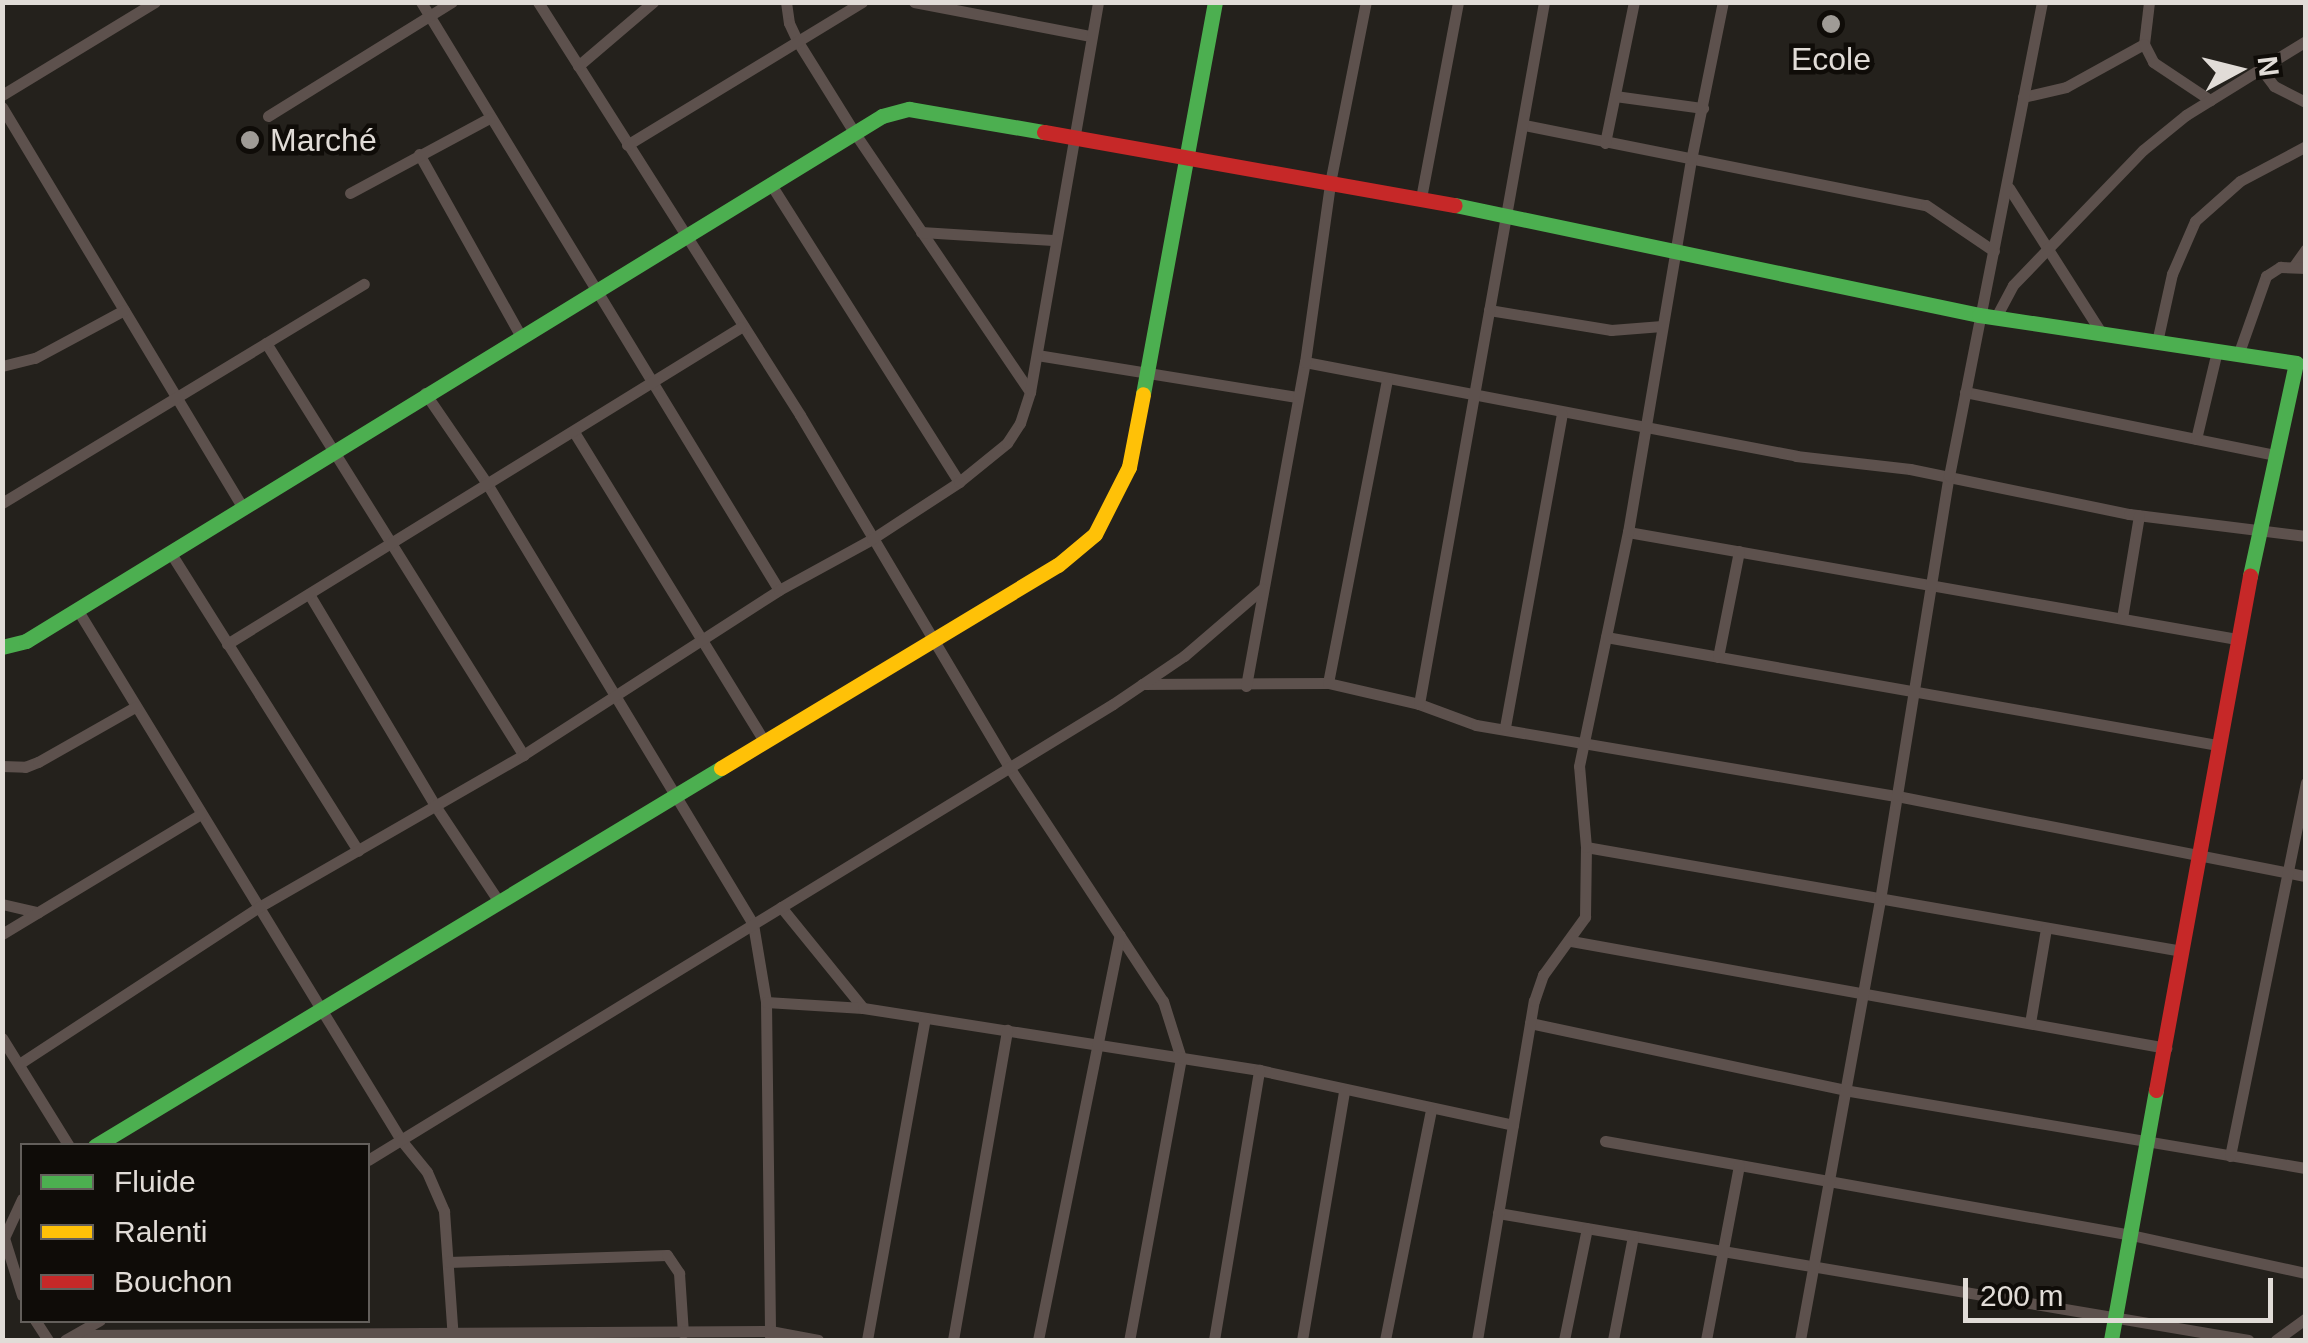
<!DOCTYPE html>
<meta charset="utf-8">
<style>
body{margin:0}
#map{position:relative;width:2308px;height:1343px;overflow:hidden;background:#24211c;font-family:Arial,sans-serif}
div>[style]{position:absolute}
.street>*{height:11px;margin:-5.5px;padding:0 5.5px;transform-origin:5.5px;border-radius:5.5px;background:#5d514d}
.fast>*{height:15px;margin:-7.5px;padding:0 7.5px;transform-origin:7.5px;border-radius:7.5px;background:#4caf50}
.slow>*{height:15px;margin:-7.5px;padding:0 7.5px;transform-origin:7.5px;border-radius:7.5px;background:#ffc107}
.jam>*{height:15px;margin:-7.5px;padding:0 7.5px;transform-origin:7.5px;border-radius:7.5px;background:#c62828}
.dots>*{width:28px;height:28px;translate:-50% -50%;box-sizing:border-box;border:5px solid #0f0c08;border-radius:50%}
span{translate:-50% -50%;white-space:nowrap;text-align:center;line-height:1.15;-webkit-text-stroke:9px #0f0c08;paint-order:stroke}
.poi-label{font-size:32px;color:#e1dcd7}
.left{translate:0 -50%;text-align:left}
.frame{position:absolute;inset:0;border:5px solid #e1dcd7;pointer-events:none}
.legend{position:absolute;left:20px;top:1143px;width:350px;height:180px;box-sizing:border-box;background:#0f0c08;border:2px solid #635f5b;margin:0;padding:12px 18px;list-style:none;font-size:30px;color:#e1dcd7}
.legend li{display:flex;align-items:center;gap:20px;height:50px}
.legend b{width:50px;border:2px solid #635f5b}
.north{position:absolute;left:2188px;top:20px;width:100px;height:100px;-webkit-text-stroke:8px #0f0c08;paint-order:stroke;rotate:83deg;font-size:28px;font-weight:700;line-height:40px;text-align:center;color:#e1dcd7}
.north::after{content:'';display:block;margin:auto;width:35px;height:45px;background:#e1dcd7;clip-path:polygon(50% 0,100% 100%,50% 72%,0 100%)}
.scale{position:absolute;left:1963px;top:1278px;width:310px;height:45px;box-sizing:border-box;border:5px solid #e1dcd7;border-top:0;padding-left:12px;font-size:30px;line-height:35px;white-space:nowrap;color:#e1dcd7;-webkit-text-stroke:8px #0f0c08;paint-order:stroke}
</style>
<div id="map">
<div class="street">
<div style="left:421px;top:2px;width:688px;rotate:58.67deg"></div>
<div style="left:538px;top:2px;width:489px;rotate:57.6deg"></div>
<div style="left:800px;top:415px;width:409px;rotate:59.3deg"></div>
<div style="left:1009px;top:767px;width:280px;rotate:56.7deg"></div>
<div style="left:1163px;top:1001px;width:60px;rotate:72.5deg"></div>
<div style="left:1181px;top:1058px;width:287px;rotate:100.4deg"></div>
<div style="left:786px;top:2px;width:21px;rotate:82deg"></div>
<div style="left:789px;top:23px;width:21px;rotate:65deg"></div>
<div style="left:798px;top:42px;width:106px;rotate:58.1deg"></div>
<div style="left:854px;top:132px;width:314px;rotate:55.9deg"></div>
<div style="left:914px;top:2px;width:180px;rotate:10.9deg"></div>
<div style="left:2144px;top:44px;width:42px;rotate:-83.2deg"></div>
<div style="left:578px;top:66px;width:99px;rotate:-40.5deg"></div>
<div style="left:2262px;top:70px;width:20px;rotate:53deg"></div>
<div style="left:2274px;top:86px;width:36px;rotate:27deg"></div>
<div style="left:2px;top:95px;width:179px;rotate:-31.3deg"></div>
<div style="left:1615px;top:96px;width:89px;rotate:7.8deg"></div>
<div style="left:2023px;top:97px;width:44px;rotate:-13.1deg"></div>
<div style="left:2066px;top:87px;width:89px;rotate:-28.9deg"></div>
<div style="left:2144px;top:44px;width:20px;rotate:63deg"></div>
<div style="left:2153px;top:62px;width:69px;rotate:33.7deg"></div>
<div style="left:2px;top:107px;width:466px;rotate:59deg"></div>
<div style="left:268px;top:116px;width:216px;rotate:-31.8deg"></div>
<div style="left:1524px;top:125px;width:410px;rotate:11.3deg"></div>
<div style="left:1926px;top:205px;width:82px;rotate:34.1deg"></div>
<div style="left:1605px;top:143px;width:144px;rotate:-78.4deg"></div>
<div style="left:627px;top:145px;width:275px;rotate:-31.3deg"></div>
<div style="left:419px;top:154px;width:207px;rotate:60.8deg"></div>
<div style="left:770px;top:183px;width:354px;rotate:57.7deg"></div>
<div style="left:2009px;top:188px;width:173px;rotate:57.5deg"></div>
<div style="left:350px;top:193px;width:158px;rotate:-28.3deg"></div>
<div style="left:1421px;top:198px;width:199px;rotate:-79.3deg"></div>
<div style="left:921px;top:232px;width:132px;rotate:3.5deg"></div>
<div style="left:2294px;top:266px;width:21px;rotate:-55deg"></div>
<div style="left:1489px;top:310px;width:124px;rotate:9.3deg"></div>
<div style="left:1611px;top:330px;width:51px;rotate:-4.5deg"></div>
<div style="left:1996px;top:317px;width:36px;rotate:-62deg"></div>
<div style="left:2013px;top:285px;width:187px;rotate:-46.1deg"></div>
<div style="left:2143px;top:150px;width:55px;rotate:-39.1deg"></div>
<div style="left:2186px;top:115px;width:141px;rotate:-31.7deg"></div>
<div style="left:2157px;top:342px;width:70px;rotate:-77.6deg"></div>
<div style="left:2172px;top:274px;width:58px;rotate:-66.5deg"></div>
<div style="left:2195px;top:221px;width:60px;rotate:-41.6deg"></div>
<div style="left:2240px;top:181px;width:75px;rotate:-27.9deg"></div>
<div style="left:266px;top:343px;width:486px;rotate:58deg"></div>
<div style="left:1037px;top:355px;width:263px;rotate:9.2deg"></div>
<div style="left:2238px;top:355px;width:84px;rotate:-70.5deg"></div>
<div style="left:2266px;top:276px;width:17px;rotate:-33deg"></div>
<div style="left:2280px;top:267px;width:26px;rotate:2deg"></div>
<div style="left:1305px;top:362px;width:500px;rotate:10.8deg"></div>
<div style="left:1796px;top:456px;width:115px;rotate:6.5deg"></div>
<div style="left:1910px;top:469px;width:224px;rotate:11.6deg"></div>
<div style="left:2129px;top:514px;width:178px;rotate:7.1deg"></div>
<div style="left:2px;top:366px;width:34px;rotate:-14deg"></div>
<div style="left:35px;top:358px;width:101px;rotate:-28.3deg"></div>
<div style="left:1965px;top:392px;width:317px;rotate:11.5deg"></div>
<div style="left:425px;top:393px;width:108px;rotate:55.6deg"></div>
<div style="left:486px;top:482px;width:516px;rotate:58.86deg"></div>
<div style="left:753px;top:924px;width:79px;rotate:80.5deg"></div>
<div style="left:766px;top:1002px;width:338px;rotate:89.3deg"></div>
<div style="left:574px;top:432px;width:364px;rotate:58.4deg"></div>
<div style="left:2196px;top:439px;width:90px;rotate:-76.6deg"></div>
<div style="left:2px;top:503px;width:423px;rotate:-31.2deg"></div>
<div style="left:1628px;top:532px;width:618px;rotate:9.97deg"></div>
<div style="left:170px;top:552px;width:353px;rotate:57.8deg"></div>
<div style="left:309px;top:594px;width:248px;rotate:59.2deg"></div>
<div style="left:436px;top:807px;width:114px;rotate:56.4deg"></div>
<div style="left:77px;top:609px;width:622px;rotate:58.61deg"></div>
<div style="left:401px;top:1140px;width:41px;rotate:50.9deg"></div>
<div style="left:427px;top:1172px;width:43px;rotate:66.4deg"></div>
<div style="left:444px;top:1211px;width:129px;rotate:86deg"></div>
<div style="left:2122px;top:618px;width:104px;rotate:-80.6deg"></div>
<div style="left:1606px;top:637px;width:620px;rotate:10.02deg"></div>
<div style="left:227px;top:644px;width:604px;rotate:-31.66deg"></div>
<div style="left:1718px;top:657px;width:108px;rotate:-78.8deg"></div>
<div style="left:1328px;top:683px;width:310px;rotate:-79deg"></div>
<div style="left:1142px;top:684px;width:186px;rotate:-0.3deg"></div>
<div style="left:1328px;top:683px;width:93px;rotate:13deg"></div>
<div style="left:1419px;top:704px;width:61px;rotate:20.2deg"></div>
<div style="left:1476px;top:725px;width:427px;rotate:9.6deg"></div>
<div style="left:1897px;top:796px;width:417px;rotate:11.1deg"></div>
<div style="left:1246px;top:686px;width:329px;rotate:-79.7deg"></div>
<div style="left:1305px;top:362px;width:181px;rotate:-82deg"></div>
<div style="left:1330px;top:183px;width:185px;rotate:-78.8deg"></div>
<div style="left:1419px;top:704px;width:713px;rotate:-79.9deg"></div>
<div style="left:1505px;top:727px;width:318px;rotate:-79.7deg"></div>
<div style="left:2px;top:766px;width:23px;rotate:2deg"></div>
<div style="left:25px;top:767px;width:14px;rotate:-21deg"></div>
<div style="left:38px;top:762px;width:112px;rotate:-29.6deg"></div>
<div style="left:1586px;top:847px;width:605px;rotate:9.9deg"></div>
<div style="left:2px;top:904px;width:37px;rotate:13deg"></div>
<div style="left:781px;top:907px;width:130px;rotate:50.9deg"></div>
<div style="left:2px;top:934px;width:232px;rotate:-31.1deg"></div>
<div style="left:1571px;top:941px;width:605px;rotate:10.19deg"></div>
<div style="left:766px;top:1002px;width:97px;rotate:3.5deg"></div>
<div style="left:863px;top:1008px;width:401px;rotate:8.9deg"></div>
<div style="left:1259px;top:1070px;width:260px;rotate:12.2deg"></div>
<div style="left:1530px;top:1023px;width:321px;rotate:12deg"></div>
<div style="left:1844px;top:1090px;width:469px;rotate:9.6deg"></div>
<div style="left:2030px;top:1023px;width:96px;rotate:-80.4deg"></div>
<div style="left:2px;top:1038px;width:127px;rotate:58.2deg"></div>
<div style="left:19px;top:1064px;width:287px;rotate:-33.2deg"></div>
<div style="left:259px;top:907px;width:305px;rotate:-29.9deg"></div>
<div style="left:523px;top:755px;width:305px;rotate:-32.8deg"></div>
<div style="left:779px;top:590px;width:106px;rotate:-28.7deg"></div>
<div style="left:872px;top:539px;width:104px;rotate:-33.2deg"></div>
<div style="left:959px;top:482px;width:62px;rotate:-39.1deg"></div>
<div style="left:1007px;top:443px;width:24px;rotate:-57deg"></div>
<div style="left:1020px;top:423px;width:33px;rotate:-72deg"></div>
<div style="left:1030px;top:392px;width:396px;rotate:-80.1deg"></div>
<div style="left:1605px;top:1141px;width:534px;rotate:10.13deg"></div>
<div style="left:2131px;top:1235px;width:179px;rotate:12.3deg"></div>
<div style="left:2230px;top:1156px;width:381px;rotate:-78.5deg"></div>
<div style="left:368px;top:1160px;width:873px;rotate:-31.47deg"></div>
<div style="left:1113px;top:704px;width:86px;rotate:-34.1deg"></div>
<div style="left:1184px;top:656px;width:103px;rotate:-40.7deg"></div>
<div style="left:22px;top:1199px;width:43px;rotate:114.8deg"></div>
<div style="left:4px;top:1238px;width:60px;rotate:72.5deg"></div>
<div style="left:1498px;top:1213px;width:761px;rotate:9.61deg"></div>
<div style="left:448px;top:1262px;width:219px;rotate:-1.8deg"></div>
<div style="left:667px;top:1255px;width:22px;rotate:56deg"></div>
<div style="left:679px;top:1273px;width:60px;rotate:86.2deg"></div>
<div style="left:35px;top:1320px;width:24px;rotate:57deg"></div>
<div style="left:76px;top:1335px;width:694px;rotate:-0.33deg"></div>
<div style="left:770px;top:1331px;width:49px;rotate:10.6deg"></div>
<div style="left:65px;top:1340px;width:40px;rotate:-29.7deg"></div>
<div style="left:867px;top:1340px;width:327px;rotate:-79.8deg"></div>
<div style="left:953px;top:1340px;width:315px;rotate:-80.1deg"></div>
<div style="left:1038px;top:1340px;width:413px;rotate:-78.6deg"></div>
<div style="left:1214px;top:1340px;width:274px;rotate:-80.5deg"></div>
<div style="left:1302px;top:1340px;width:253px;rotate:-80.4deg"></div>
<div style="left:1385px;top:1340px;width:235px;rotate:-78.7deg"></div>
<div style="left:1477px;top:1340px;width:344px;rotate:-80.5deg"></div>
<div style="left:1534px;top:1001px;width:28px;rotate:-71deg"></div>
<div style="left:1543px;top:975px;width:72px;rotate:-54.1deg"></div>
<div style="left:1585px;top:917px;width:70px;rotate:-89.2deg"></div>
<div style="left:1586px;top:847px;width:81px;rotate:-94.9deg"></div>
<div style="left:1579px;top:766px;width:239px;rotate:-78.2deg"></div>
<div style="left:1628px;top:532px;width:377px;rotate:-80.4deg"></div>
<div style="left:1691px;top:160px;width:161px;rotate:-78.6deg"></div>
<div style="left:1564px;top:1340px;width:114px;rotate:-78.4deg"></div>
<div style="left:1613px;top:1340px;width:106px;rotate:-79.1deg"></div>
<div style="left:1706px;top:1340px;width:178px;rotate:-79.3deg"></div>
<div style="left:1800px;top:1340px;width:447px;rotate:-79.7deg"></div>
<div style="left:1880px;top:900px;width:430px;rotate:-80.8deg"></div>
<div style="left:1949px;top:476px;width:483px;rotate:-78.9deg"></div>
<div style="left:2276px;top:1340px;width:37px;rotate:-36deg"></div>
</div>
<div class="fast">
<div style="left:1455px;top:205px;width:535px;rotate:11.86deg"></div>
<div style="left:1979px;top:315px;width:321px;rotate:8.6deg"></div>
<div style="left:2296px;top:363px;width:218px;rotate:102.2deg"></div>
<div style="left:1143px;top:394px;width:399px;rotate:-79.6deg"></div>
<div style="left:2px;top:647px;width:25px;rotate:-14deg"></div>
<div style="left:26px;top:641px;width:1004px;rotate:-31.52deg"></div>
<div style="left:882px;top:116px;width:28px;rotate:-15deg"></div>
<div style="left:909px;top:109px;width:137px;rotate:9.7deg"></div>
<div style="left:95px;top:1146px;width:731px;rotate:-31.13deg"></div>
<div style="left:2111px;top:1340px;width:254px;rotate:-79.8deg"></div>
</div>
<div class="slow">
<div style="left:721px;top:768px;width:393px;rotate:-31.1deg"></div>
<div style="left:1058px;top:565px;width:48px;rotate:-40deg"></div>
<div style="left:1095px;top:534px;width:75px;rotate:-63.1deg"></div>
<div style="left:1129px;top:467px;width:74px;rotate:-79.1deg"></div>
</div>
<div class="jam">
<div style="left:1044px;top:132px;width:417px;rotate:10.1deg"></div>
<div style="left:2156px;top:1090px;width:523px;rotate:-79.64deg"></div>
</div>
<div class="dots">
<div style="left:1831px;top:24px;background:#9f9b96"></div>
<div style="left:250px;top:140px;background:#9f9b96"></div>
</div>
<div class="poi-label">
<span style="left:1831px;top:59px">Ecole</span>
<span class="left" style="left:270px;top:140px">Marché</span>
</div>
<div class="frame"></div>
<ul class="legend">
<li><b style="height:12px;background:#4caf50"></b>Fluide</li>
<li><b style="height:12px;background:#ffc107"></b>Ralenti</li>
<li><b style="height:12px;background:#c62828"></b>Bouchon</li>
</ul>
<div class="north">N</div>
<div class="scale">200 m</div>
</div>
